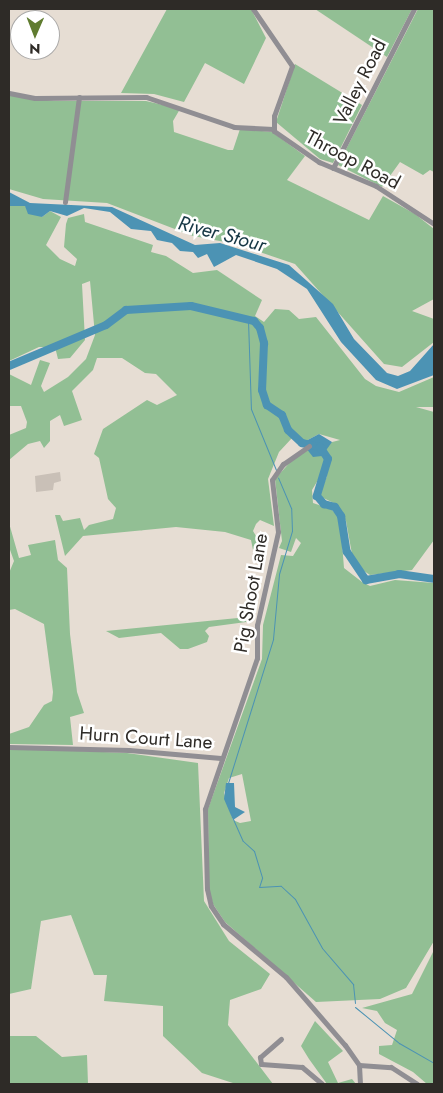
<!DOCTYPE html>
<style>
body{margin:0}
#map{position:relative;width:443px;height:1093px;overflow:hidden;background:#e6ddd3;font-family:Jost,sans-serif}
div>[style]{position:absolute}
.green>*{inset:0;background:#92bf94}
.water>*{inset:0;background:#4c93b4}
.stream>*{height:1px;margin:-0.5px;padding:0 0.5px;transform-origin:0.5px;border-radius:0.5px;background:#4c93b4}
.river>*{height:8px;margin:-4px;padding:0 4px;transform-origin:4px;border-radius:4px;background:#4c93b4}
.building>*{inset:0;background:#c9c0b7}
.street>*{height:5px;margin:-2.5px;padding:0 2.5px;transform-origin:2.5px;border-radius:2.5px;background:#908e93}
span{translate:-50% -50%;white-space:nowrap;text-align:center;line-height:1.15;-webkit-text-stroke:5px #fff;paint-order:stroke}
.street-label{font-size:19px;color:#2e2b27}
.water-label{font-size:20px;color:#163745;font-style:italic}
.frame{position:absolute;inset:0;border:10px solid #2e2b27;pointer-events:none}
.north{position:absolute;left:10px;top:10px;width:50px;height:50px;box-sizing:border-box;background:#fff;border:1px solid #abaaa9;border-radius:50%;rotate:181deg;font-size:14px;font-weight:700;line-height:20px;text-align:center;color:#2e2b27}
.north::after{content:'';display:block;margin:auto;width:18px;height:22px;background:#607c30;clip-path:polygon(50% 0,100% 100%,50% 72%,0 100%)}
</style>
<div id="map">
<div class="green">
<div style="clip-path:polygon(167px 9px,251px 9px,266px 38px,244px 84px,205px 63px,184px 102px,154px 94px,121px 93px)"></div>
<div style="clip-path:polygon(315px 9px,412px 9px,387px 57px)"></div>
<div style="clip-path:polygon(418px 9px,434px 9px,434px 172px,430px 170px,423px 175px,400px 162px,382px 187px,338px 165px)"></div>
<div style="clip-path:polygon(295px 64px,362px 105px,333px 163px,320px 159px,276px 122px)"></div>
<div style="clip-path:polygon(9px 95px,54px 101px,146px 101px,180px 109px,173px 121px,174px 132px,228px 150px,233px 150px,240px 129px,272px 132px,305px 156px,287px 180px,369px 220px,383px 196px,415px 214px,434px 229px,434px 299px,412px 311px,434px 319px,434px 342px,402px 367px,384px 364px,295px 264px,236px 244px,193px 236px,107px 203px,43px 199px,9px 189px)"></div>
<div style="clip-path:polygon(evenodd,9px 206px,25px 206px,42px 217px,50px 211px,61px 217px,46px 245px,60px 259px,75px 266px,77px 259px,64px 247px,66px 224px,68px 218px,84px 214px,85px 222px,153px 245px,151px 252px,166px 256px,193px 273px,217px 270px,262px 300px,255px 316px,264px 322px,275px 309px,289px 310px,299px 319px,316px 317px,365px 379px,376px 386px,399px 392px,434px 377px,434px 407px,416px 407px,434px 412px,434px 540px,412px 570px,370px 575px,361px 569px,352px 554px,346px 521px,336px 504px,319px 496px,327px 476px,324px 470px,312px 490px,313px 503px,331px 509px,340px 518px,344px 568px,362px 582px,370px 586px,395px 580px,434px 583px,434px 941px,406px 988px,380px 999px,316px 1002px,225px 922px,213px 904px,209px 889px,208px 809px,262px 659px,263px 625px,281px 555px,293px 556px,301px 543px,296px 538px,291px 552px,279px 548px,282px 541px,275px 479px,301px 450px,340px 440px,319px 434px,302px 443px,292px 438px,279px 452px,268px 479px,274px 526px,260px 520px,256px 524px,253px 531px,259px 541px,253px 550px,251px 540px,225px 532px,176px 527px,83px 536px,65px 556px,55px 515px,60px 515px,63px 521px,80px 518px,84px 530px,89px 525px,113px 519px,116px 508px,108px 499px,99px 458px,94px 454px,103px 429px,147px 400px,157px 405px,177px 395px,156px 374px,145px 373px,122px 358px,97px 358px,93px 370px,72px 391px,82px 420px,64px 426px,60px 415px,50px 421px,50px 441px,44px 448px,40px 441px,28px 444px,9px 460px,9px 435px,26px 428px,27px 422px,21px 406px,9px 406px,9px 374px,31px 385px,40px 360px,50px 363px,41px 386px,44px 392px,68px 377px,86px 359px,95px 335px,90px 281px,82px 284px,85px 340px,70px 358px,58px 359px,55px 347px,39px 347px,9px 361px,9px 206px,242px 774px,251px 821px,240px 823px,233px 820px,224px 793px,229px 778px,242px 774px)"></div>
<div style="clip-path:polygon(9px 523px,19px 558px,31px 555px,28px 545px,55px 540px,58px 560px,67px 568px,70px 634px,77px 692px,84px 713px,70px 717px,73px 745px,9px 744px,9px 734px,29px 727px,44px 705px,52px 701px,53px 692px,44px 624px,15px 609px,9px 610px,9px 573px,14px 561px,9px 547px)"></div>
<div style="clip-path:polygon(248px 617px,246px 622px,209px 627px,205px 631px,209px 636px,207px 642px,188px 649px,180px 649px,161px 633px,119px 638px,106px 631px)"></div>
<div style="clip-path:polygon(9px 748px,127px 753px,198px 763px,204px 901px,229px 941px,270px 974px,261px 989px,230px 1000px,228px 1025px,273px 1084px,236px 1084px,202px 1073px,163px 1036px,163px 1006px,104px 1001px,107px 975px,94px 975px,71px 915px,41px 921px,31px 989px,9px 994px)"></div>
<div style="clip-path:polygon(434px 950px,434px 1084px,427px 1084px,413px 1072px,379px 1054px,379px 1046px,392px 1045px,397px 1030px,385px 1023px,377px 1011px,362px 1008px,412px 994px)"></div>
<div style="clip-path:polygon(315px 1021px,343px 1051px,328px 1062px,338px 1083px,352px 1079px,356px 1084px,327px 1084px,309px 1059px,301px 1046px)"></div>
<div style="clip-path:polygon(9px 1036px,36px 1036px,62px 1057px,87px 1055px,88px 1084px,9px 1084px)"></div>
</div>
<div class="water">
<div style="clip-path:polygon(9px 192px,30px 203px,112px 207px,195px 245px,220px 243px,289px 265px,333px 304px,354px 339px,387px 373px,398px 376px,410px 371px,434px 344px,434px 375px,397px 389px,376px 380px,341px 342px,307px 289px,277px 269px,236px 255px,214px 267px,207px 254px,198px 258px,193px 252px,180px 251px,172px 243px,157px 240px,151px 231px,131px 229px,110px 212px,84px 208px,67px 216px,50px 211px,42px 217px,28px 214px,25px 206px,9px 206px)"></div>
<div style="clip-path:polygon(319px 434px,332px 442px,322px 456px,313px 457px,302px 443px)"></div>
<div style="clip-path:polygon(226px 783px,234px 783px,235px 807px,245px 812px,233px 820px,224px 799px)"></div>
</div>
<div class="stream">
<div style="left:248px;top:320px;width:89px;rotate:88.1deg"></div>
<div style="left:251px;top:409px;width:66px;rotate:67.7deg"></div>
<div style="left:228px;top:783px;width:151px;rotate:-72.6deg"></div>
<div style="left:273px;top:639px;width:65px;rotate:-84.7deg"></div>
<div style="left:279px;top:574px;width:45px;rotate:-73.2deg"></div>
<div style="left:292px;top:531px;width:23px;rotate:-92deg"></div>
<div style="left:291px;top:508px;width:33px;rotate:-113deg"></div>
<div style="left:233px;top:819px;width:24px;rotate:66deg"></div>
<div style="left:243px;top:841px;width:15px;rotate:42deg"></div>
<div style="left:254px;top:851px;width:28px;rotate:73deg"></div>
<div style="left:262px;top:878px;width:9px;rotate:108deg"></div>
<div style="left:259px;top:887px;width:22px;rotate:-3deg"></div>
<div style="left:281px;top:886px;width:19px;rotate:43deg"></div>
<div style="left:295px;top:899px;width:56px;rotate:61.1deg"></div>
<div style="left:322px;top:948px;width:48px;rotate:49.3deg"></div>
<div style="left:353px;top:984px;width:19px;rotate:84deg"></div>
<div style="left:355px;top:1007px;width:57px;rotate:39.3deg"></div>
<div style="left:399px;top:1043px;width:40px;rotate:29.7deg"></div>
</div>
<div class="river">
<div style="left:9px;top:366px;width:105px;rotate:-22.9deg"></div>
<div style="left:106px;top:325px;width:25px;rotate:-37deg"></div>
<div style="left:126px;top:310px;width:65px;rotate:-3.5deg"></div>
<div style="left:191px;top:306px;width:65px;rotate:13.4deg"></div>
<div style="left:254px;top:321px;width:9px;rotate:49deg"></div>
<div style="left:260px;top:328px;width:16px;rotate:75deg"></div>
<div style="left:264px;top:343px;width:47px;rotate:92.4deg"></div>
<div style="left:262px;top:390px;width:16px;rotate:72deg"></div>
<div style="left:267px;top:405px;width:18px;rotate:34deg"></div>
<div style="left:282px;top:415px;width:16px;rotate:68deg"></div>
<div style="left:288px;top:430px;width:19px;rotate:43deg"></div>
<div style="left:302px;top:443px;width:18px;rotate:13deg"></div>
<div style="left:320px;top:447px;width:14px;rotate:56deg"></div>
<div style="left:328px;top:459px;width:39px;rotate:107deg"></div>
<div style="left:317px;top:496px;width:11px;rotate:49deg"></div>
<div style="left:324px;top:504px;width:11px;rotate:15deg"></div>
<div style="left:335px;top:507px;width:11px;rotate:56deg"></div>
<div style="left:341px;top:516px;width:36px;rotate:81deg"></div>
<div style="left:347px;top:552px;width:34px;rotate:56deg"></div>
<div style="left:366px;top:580px;width:34px;rotate:-10deg"></div>
<div style="left:399px;top:574px;width:35px;rotate:8deg"></div>
</div>
<div class="building">
<div style="clip-path:polygon(60px 472px,61px 481px,54px 483px,53px 490px,36px 492px,35px 476px)"></div>
</div>
<div class="street">
<div style="left:253px;top:9px;width:69px;rotate:55.6deg"></div>
<div style="left:292px;top:66px;width:53px;rotate:109.8deg"></div>
<div style="left:274px;top:116px;width:15px;rotate:90deg"></div>
<div style="left:274px;top:131px;width:55px;rotate:34.6deg"></div>
<div style="left:319px;top:162px;width:62px;rotate:22.8deg"></div>
<div style="left:376px;top:186px;width:69px;rotate:33.2deg"></div>
<div style="left:9px;top:93px;width:26px;rotate:11deg"></div>
<div style="left:35px;top:98px;width:111px;rotate:-0.5deg"></div>
<div style="left:146px;top:97px;width:93px;rotate:18.8deg"></div>
<div style="left:234px;top:127px;width:39px;rotate:3deg"></div>
<div style="left:333px;top:168px;width:178px;rotate:-63deg"></div>
<div style="left:65px;top:202px;width:106px;rotate:-82.4deg"></div>
<div style="left:309px;top:446px;width:32px;rotate:145deg"></div>
<div style="left:283px;top:464px;width:19px;rotate:125deg"></div>
<div style="left:272px;top:480px;width:52px;rotate:83.4deg"></div>
<div style="left:278px;top:532px;width:95px;rotate:102.7deg"></div>
<div style="left:257px;top:625px;width:33px;rotate:90deg"></div>
<div style="left:257px;top:658px;width:160px;rotate:109deg"></div>
<div style="left:205px;top:809px;width:80px;rotate:88.6deg"></div>
<div style="left:207px;top:889px;width:17px;rotate:77deg"></div>
<div style="left:211px;top:906px;width:22px;rotate:56deg"></div>
<div style="left:223px;top:924px;width:82px;rotate:40.1deg"></div>
<div style="left:286px;top:977px;width:90px;rotate:49.1deg"></div>
<div style="left:345px;top:1045px;width:24px;rotate:55deg"></div>
<div style="left:359px;top:1065px;width:19px;rotate:87deg"></div>
<div style="left:9px;top:747px;width:120px;rotate:1.4deg"></div>
<div style="left:129px;top:750px;width:92px;rotate:5deg"></div>
<div style="left:281px;top:1039px;width:28px;rotate:139deg"></div>
<div style="left:260px;top:1057px;width:7px;rotate:82deg"></div>
<div style="left:261px;top:1064px;width:41px;rotate:4.2deg"></div>
<div style="left:302px;top:1067px;width:26px;rotate:40deg"></div>
<div style="left:359px;top:1065px;width:32px;rotate:4deg"></div>
<div style="left:391px;top:1067px;width:31px;rotate:33deg"></div>
</div>
<div class="street-label">
<span style="left:360px;top:82px;rotate:-63deg">Valley Road</span>
<span style="left:353px;top:160px;rotate:28deg">Throop Road</span>
<span style="left:251px;top:593px;rotate:-80deg">Pig Shoot Lane</span>
<span style="left:146px;top:738px;rotate:4deg">Hurn Court Lane</span>
</div>
<div class="water-label">
<span style="left:222px;top:234px;rotate:15deg">River Stour</span>
</div>
<div class="frame"></div>
<div class="north">N</div>
</div>
